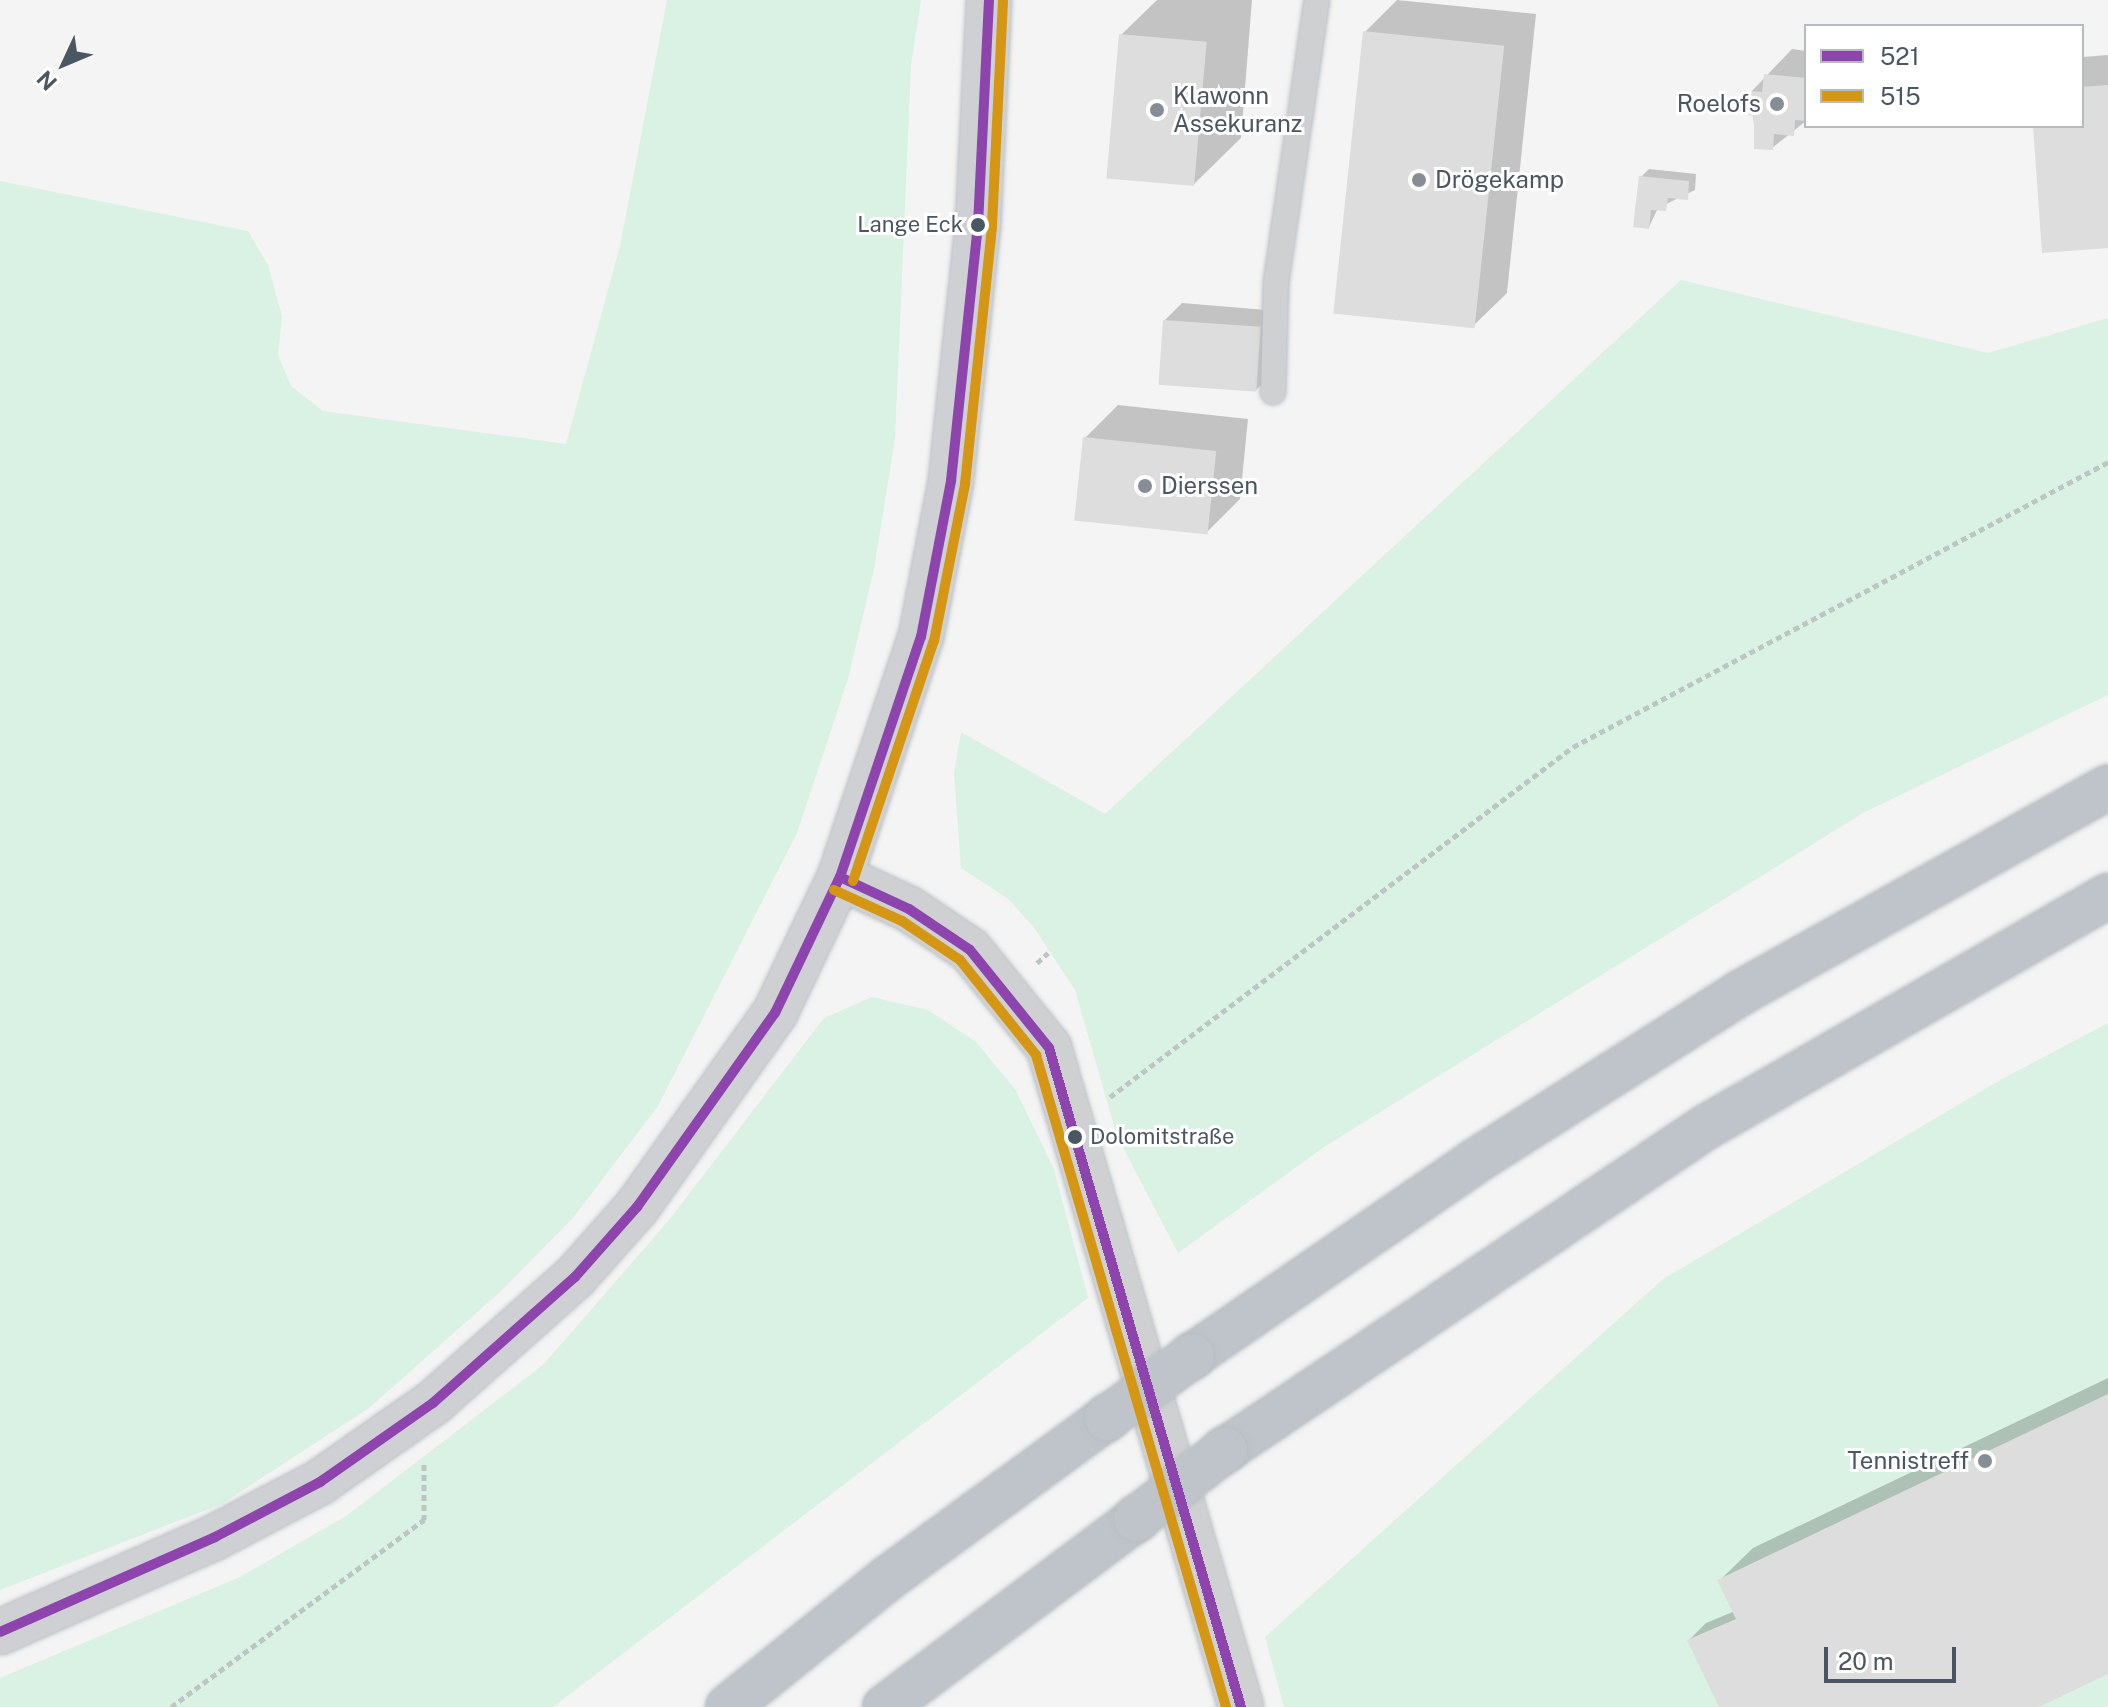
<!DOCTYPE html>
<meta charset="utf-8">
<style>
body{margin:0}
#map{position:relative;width:2108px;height:1707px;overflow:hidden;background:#f4f4f4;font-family:"Public Sans",sans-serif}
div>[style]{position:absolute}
.green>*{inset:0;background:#d9f2e3}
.shadow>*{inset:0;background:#0003}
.building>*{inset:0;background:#ddddde;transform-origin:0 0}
.path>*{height:5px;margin-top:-2.5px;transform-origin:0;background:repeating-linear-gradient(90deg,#bcc7c4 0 6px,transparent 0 10px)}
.roads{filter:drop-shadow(0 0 2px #b9bec3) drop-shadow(0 0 2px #b9bec3)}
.lane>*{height:24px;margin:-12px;padding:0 12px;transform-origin:12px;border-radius:12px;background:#ced0d2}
.street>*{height:44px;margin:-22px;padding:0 22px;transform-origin:22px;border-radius:22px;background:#ced0d2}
.secondary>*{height:44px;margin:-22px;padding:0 22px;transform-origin:22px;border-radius:22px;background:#ced0d4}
.highway>*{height:44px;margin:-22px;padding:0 22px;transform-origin:22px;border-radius:22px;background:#bec4c9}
.bridges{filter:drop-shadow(0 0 2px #b9bec3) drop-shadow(0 0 2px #b9bec3)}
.highway-bridge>*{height:44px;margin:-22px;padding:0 22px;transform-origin:22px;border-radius:22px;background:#bec4c9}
.bus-1>*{height:10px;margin:-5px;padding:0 5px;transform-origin:5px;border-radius:5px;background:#8e44ad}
.bus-2>*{height:10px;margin:-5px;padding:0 5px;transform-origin:5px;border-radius:5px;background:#d49613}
.dots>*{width:22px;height:22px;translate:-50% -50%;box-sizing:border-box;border:4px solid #fff;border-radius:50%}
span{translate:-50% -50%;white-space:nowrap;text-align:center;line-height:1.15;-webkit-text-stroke:6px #fff;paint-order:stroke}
.bus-label{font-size:22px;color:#4a5661}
.right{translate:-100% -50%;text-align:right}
.left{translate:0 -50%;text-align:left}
.poi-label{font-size:24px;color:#4a5661}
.legend{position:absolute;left:1804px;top:24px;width:280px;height:104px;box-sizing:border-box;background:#fff;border:2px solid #b7bbc0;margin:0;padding:10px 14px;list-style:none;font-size:24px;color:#4a5661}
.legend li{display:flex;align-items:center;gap:16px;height:40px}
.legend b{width:40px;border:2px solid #b7bbc0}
.north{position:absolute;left:24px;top:24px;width:80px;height:80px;-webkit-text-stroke:6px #fff;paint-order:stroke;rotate:226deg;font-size:22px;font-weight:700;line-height:32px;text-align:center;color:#4a5661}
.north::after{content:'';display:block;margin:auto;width:28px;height:36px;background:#4a5661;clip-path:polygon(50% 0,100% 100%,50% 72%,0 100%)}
.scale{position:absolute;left:1824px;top:1647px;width:132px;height:36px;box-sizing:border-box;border:4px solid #4a5661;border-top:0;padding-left:10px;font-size:24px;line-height:28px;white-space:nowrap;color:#4a5661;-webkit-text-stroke:6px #fff;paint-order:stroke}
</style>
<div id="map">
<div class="green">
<div style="clip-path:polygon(667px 0,921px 0,911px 65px,895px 439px,874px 569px,848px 679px,797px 833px,658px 1106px,573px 1218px,501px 1291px,369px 1408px,222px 1504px,0 1590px,0 181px,248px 231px,268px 265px,282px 316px,278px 355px,291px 386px,323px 411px,566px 444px,620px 246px)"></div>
<div style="clip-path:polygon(1681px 280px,1988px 353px,2108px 318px,2108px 695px,1863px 813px,1324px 1147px,1178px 1253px,1117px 1136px,1075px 990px,1033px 926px,1007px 898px,961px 868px,954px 773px,961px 732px,1105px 814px)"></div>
<div style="clip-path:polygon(872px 997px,928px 1010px,976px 1042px,1015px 1089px,1054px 1169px,1088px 1298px,553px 1707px,0 1707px,0 1678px,240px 1577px,346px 1516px,543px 1365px,669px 1220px,824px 1018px)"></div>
<div style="clip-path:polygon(2108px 1023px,2108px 1707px,1284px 1707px,1265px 1637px,1663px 1279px,2002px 1079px)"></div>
</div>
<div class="shadow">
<div style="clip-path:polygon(1157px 0,1252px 0,1241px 138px,1194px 184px,1121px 35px)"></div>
<div style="clip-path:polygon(1397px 0,1536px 14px,1507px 293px,1473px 326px,1365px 32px)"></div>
<div style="clip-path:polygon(1792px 49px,1806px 51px,1806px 121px,1772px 148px,1756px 147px,1751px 92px)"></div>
<div style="clip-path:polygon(2108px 55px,2108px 246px,2035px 126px,2082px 126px,2082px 57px)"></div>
<div style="clip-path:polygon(1649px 169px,1696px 174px,1695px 190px,1658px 208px,1649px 227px,1641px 177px)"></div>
<div style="clip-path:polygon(1182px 303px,1277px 311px,1272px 374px,1255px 391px,1165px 320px)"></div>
<div style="clip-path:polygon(1118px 405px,1248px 419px,1240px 499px,1206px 533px,1085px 438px)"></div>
<div style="clip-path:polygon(2108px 1378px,2108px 1672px,2035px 1707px,1721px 1707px,1689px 1640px,1706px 1623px,1735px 1611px,1719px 1581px,1753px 1548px)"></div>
</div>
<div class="building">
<div style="left:1363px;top:31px;width:142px;height:284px;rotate:6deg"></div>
<div style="left:1119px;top:34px;width:88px;height:145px;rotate:5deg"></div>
<div style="clip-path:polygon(1764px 74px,1806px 78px,1806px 121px,1795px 120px,1794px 136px,1774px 134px,1773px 150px,1754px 149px,1754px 116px,1748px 115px,1749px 91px,1762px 92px)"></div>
<div style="clip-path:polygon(2108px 85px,2108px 248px,2042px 253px,2033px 126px,2082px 126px,2082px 87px)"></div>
<div style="clip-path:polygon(1639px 176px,1689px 181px,1688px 200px,1668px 198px,1666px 211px,1651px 210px,1649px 229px,1633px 227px)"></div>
<div style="left:1163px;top:320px;width:98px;height:65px;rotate:4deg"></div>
<div style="left:1083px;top:437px;width:134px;height:84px;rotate:6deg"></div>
<div style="clip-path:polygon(2108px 1394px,2108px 1674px,2039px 1707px,1719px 1707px,1687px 1640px,1736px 1619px,1717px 1580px)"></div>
</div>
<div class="path">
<div style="left:1037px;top:963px;width:15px;rotate:-42deg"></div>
<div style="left:1110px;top:1097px;width:580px;rotate:-37.09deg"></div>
<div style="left:1573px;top:747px;width:606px;rotate:-28.04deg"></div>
<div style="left:171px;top:1707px;width:315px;rotate:-36.5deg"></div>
<div style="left:424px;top:1520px;width:57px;rotate:-90deg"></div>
</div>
<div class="roads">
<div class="lane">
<div style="left:1273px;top:392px;width:109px;rotate:-88.4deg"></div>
<div style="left:1276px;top:283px;width:286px;rotate:-81.8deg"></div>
</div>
<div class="street">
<div style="left:840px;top:877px;width:76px;rotate:24.9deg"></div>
<div style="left:909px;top:909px;width:73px;rotate:33.9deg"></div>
<div style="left:970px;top:950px;width:126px;rotate:51.1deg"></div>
<div style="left:1049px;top:1048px;width:686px;rotate:73.76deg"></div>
</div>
<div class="secondary">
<div style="left:0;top:1632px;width:235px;rotate:-23.8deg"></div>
<div style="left:215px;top:1537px;width:119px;rotate:-27.6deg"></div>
<div style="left:320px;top:1482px;width:138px;rotate:-35deg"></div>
<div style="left:433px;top:1403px;width:190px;rotate:-41.6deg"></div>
<div style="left:575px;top:1277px;width:94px;rotate:-48.5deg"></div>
<div style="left:637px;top:1207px;width:238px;rotate:-54.6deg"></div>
<div style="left:775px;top:1013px;width:151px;rotate:-64.5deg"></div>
<div style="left:840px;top:877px;width:253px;rotate:-71.4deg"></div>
<div style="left:921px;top:637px;width:159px;rotate:-79.1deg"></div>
<div style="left:951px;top:481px;width:257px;rotate:-84deg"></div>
<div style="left:978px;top:225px;width:225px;rotate:-87.2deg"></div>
</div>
<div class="highway">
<div style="left:1192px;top:1356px;width:342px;rotate:-34.5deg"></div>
<div style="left:1474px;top:1162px;width:315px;rotate:-32.4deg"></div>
<div style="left:1740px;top:993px;width:422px;rotate:-29.2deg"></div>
<div style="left:1225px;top:1450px;width:579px;rotate:-33.88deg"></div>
<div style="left:1706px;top:1127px;width:464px;rotate:-29.9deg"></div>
<div style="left:728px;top:1707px;width:206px;rotate:-38.9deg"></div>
<div style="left:888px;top:1578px;width:271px;rotate:-36.2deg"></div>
<div style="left:885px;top:1707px;width:314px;rotate:-36.8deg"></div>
</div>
</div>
<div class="bridges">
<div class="highway-bridge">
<div style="left:1107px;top:1418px;width:105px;rotate:-36.1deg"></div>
<div style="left:1136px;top:1519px;width:113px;rotate:-37.8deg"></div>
</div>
</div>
<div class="bus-1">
<div style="left:840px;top:877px;width:76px;rotate:24.9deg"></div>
<div style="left:909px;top:909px;width:73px;rotate:33.9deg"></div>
<div style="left:970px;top:950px;width:126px;rotate:51.1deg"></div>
<div style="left:1049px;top:1048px;width:686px;rotate:73.76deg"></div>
<div style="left:0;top:1632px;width:235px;rotate:-23.8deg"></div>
<div style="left:215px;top:1537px;width:119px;rotate:-27.6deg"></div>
<div style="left:320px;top:1482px;width:138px;rotate:-35deg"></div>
<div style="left:433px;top:1403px;width:190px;rotate:-41.6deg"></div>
<div style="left:575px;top:1277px;width:94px;rotate:-48.5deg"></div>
<div style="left:637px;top:1207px;width:238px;rotate:-54.6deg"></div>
<div style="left:775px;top:1013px;width:151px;rotate:-64.5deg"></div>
<div style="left:840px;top:877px;width:253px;rotate:-71.4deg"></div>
<div style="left:921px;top:637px;width:159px;rotate:-79.1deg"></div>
<div style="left:951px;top:481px;width:257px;rotate:-84deg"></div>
<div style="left:978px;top:225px;width:225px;rotate:-87.2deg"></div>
</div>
<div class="bus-2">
<div style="left:853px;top:881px;width:253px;rotate:-71.4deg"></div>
<div style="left:934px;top:641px;width:160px;rotate:-78.8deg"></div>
<div style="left:965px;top:484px;width:259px;rotate:-84deg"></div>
<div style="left:992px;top:226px;width:225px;rotate:-87.2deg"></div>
<div style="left:834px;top:890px;width:75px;rotate:24.5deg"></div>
<div style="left:902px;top:921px;width:70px;rotate:33.9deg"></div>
<div style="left:960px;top:960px;width:122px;rotate:51.3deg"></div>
<div style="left:1036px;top:1055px;width:679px;rotate:73.75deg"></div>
</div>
<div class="dots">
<div style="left:1777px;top:104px;background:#868d94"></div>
<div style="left:1157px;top:110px;background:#868d94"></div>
<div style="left:1419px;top:180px;background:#868d94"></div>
<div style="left:978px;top:225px;background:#4a5661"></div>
<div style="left:1145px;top:486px;background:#868d94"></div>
<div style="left:1075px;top:1137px;background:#4a5661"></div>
<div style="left:1985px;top:1461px;background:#868d94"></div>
</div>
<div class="bus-label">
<span class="right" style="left:963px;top:225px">Lange Eck</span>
<span class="left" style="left:1090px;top:1137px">Dolomitstraße</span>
</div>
<div class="poi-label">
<span class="left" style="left:1173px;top:110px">Klawonn<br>Assekuranz</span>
<span class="right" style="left:1761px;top:104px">Roelofs</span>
<span class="left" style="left:1435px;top:180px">Drögekamp</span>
<span class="left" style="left:1161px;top:486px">Dierssen</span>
<span class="right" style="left:1969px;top:1461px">Tennistreff</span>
</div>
<ul class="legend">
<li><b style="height:10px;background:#8e44ad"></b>521</li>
<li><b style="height:10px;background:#d49613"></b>515</li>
</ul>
<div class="north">N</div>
<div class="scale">20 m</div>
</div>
